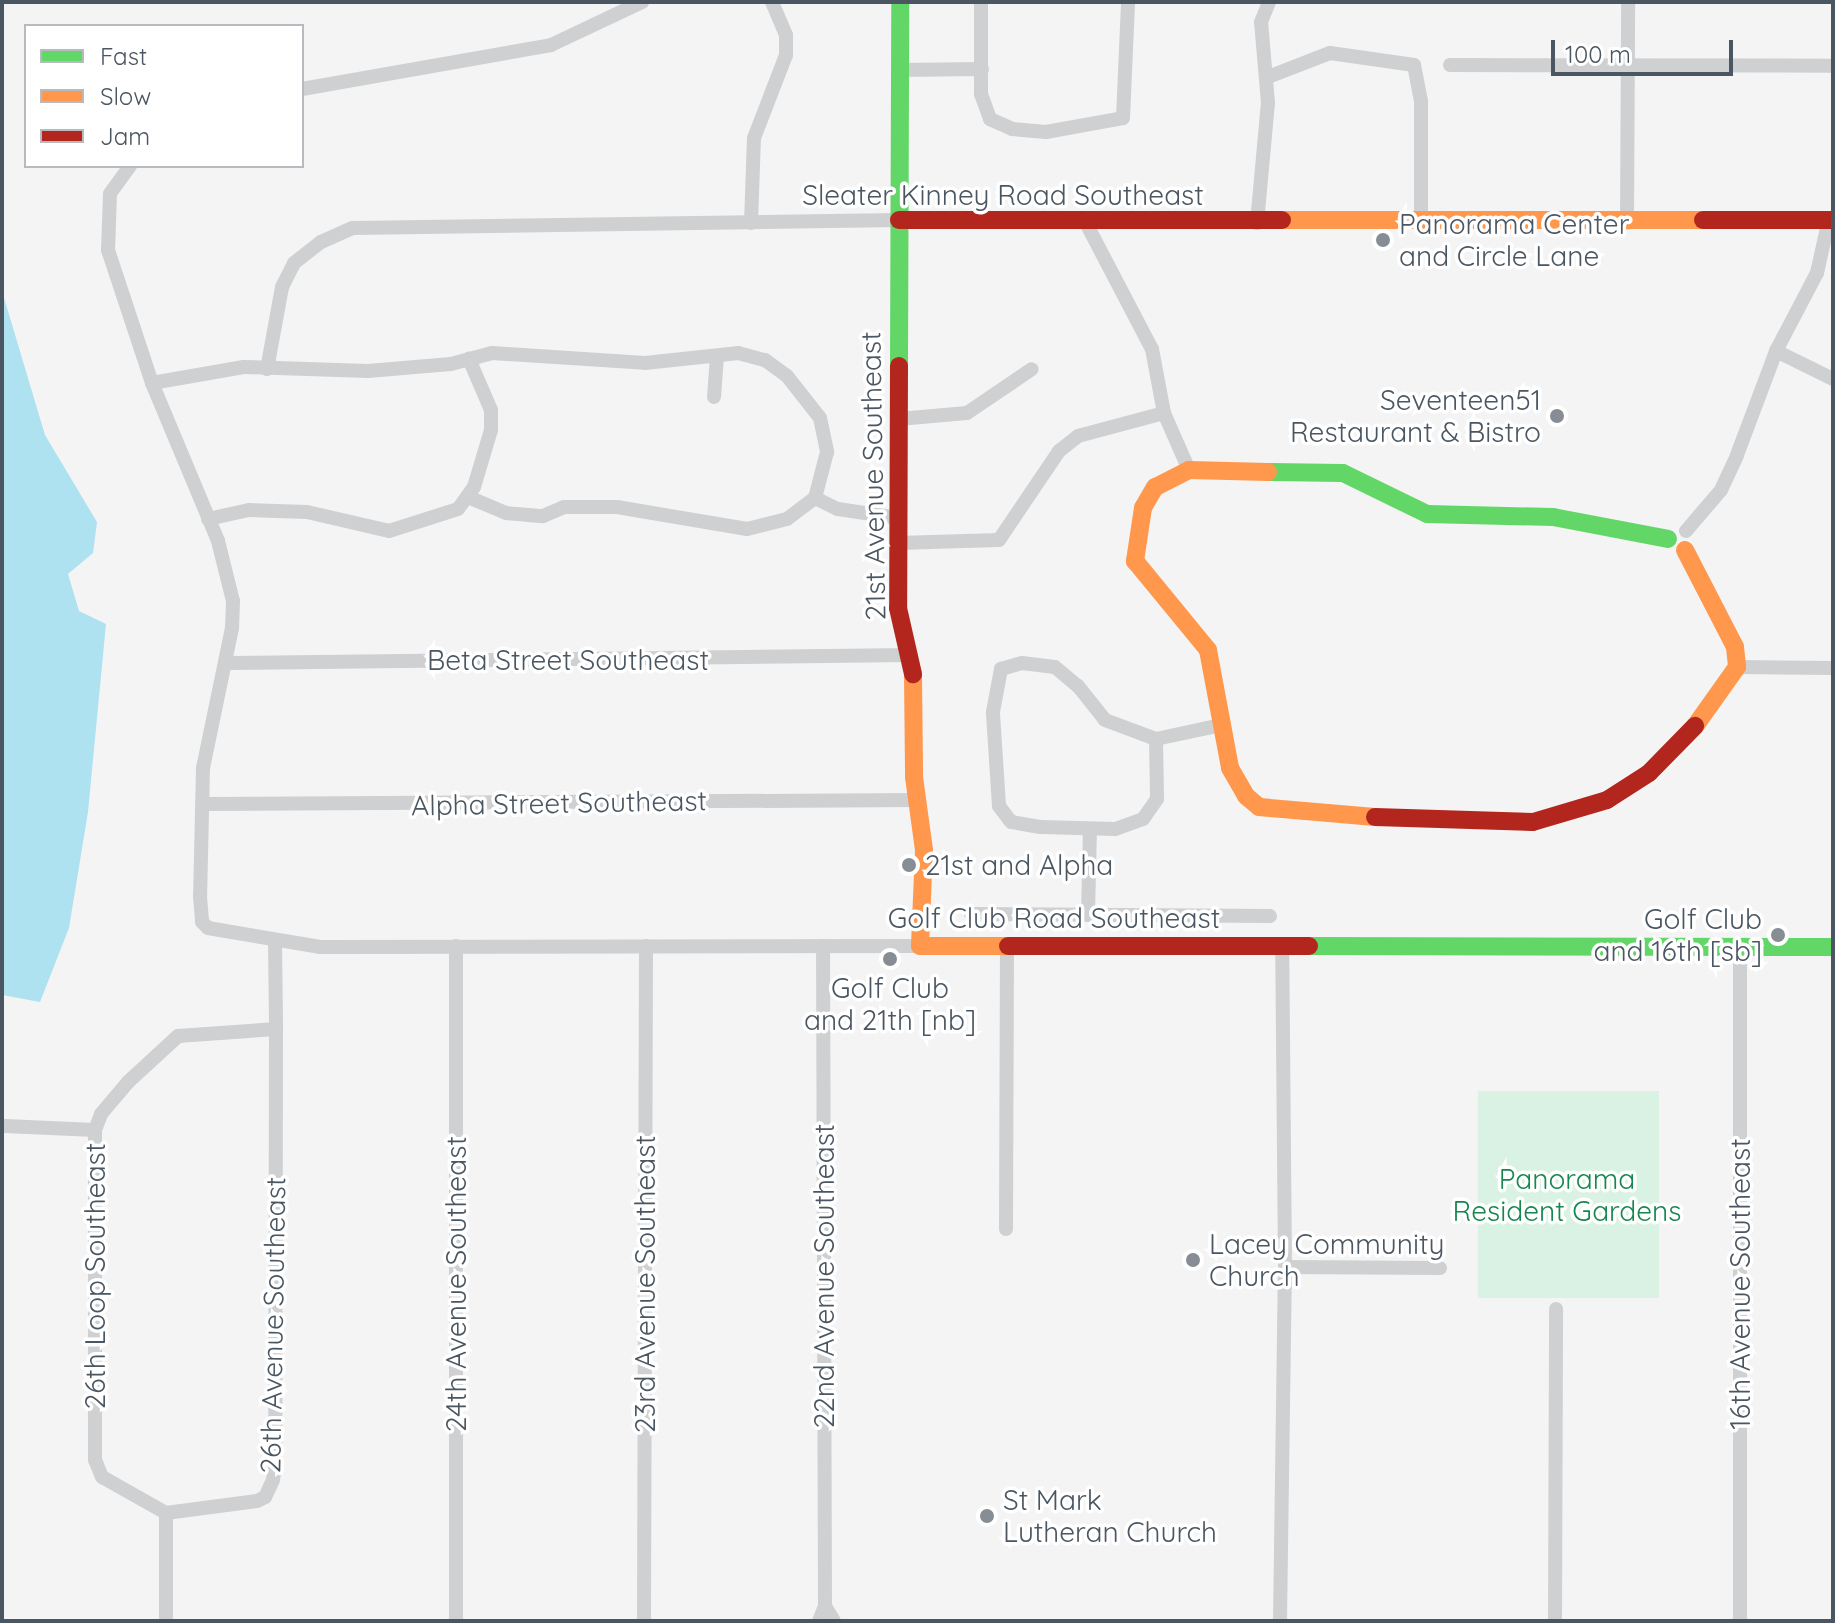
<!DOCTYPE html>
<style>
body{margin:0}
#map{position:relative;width:1835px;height:1623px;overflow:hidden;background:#f4f4f4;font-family:Quicksand,sans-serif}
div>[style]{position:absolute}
.green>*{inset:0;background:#d9f2e3;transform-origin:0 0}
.water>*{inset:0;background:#aee2f0}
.street>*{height:14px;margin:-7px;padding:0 7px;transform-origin:7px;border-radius:7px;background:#ced0d2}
.fast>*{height:18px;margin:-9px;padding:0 9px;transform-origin:9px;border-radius:9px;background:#63d668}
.slow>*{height:18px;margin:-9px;padding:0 9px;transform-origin:9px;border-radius:9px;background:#ff974d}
.jam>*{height:18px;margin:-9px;padding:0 9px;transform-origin:9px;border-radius:9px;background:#b3261e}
.dots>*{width:22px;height:22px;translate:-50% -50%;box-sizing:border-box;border:4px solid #fff;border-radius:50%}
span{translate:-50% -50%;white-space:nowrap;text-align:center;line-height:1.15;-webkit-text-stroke:7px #fff;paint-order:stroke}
.street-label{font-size:28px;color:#4a5661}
.poi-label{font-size:28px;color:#4a5661}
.left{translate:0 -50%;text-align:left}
.right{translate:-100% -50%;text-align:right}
.park-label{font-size:28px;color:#17864f}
.frame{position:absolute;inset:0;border:4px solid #4a5661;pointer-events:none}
.legend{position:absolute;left:24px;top:24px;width:280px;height:144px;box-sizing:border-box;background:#fff;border:2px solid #b7bbc0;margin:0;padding:10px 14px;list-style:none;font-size:24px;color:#4a5661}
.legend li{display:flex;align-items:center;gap:16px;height:40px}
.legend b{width:40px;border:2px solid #b7bbc0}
.scale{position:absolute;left:1551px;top:40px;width:182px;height:36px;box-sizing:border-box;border:4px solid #4a5661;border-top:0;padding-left:10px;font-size:24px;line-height:28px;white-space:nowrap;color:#4a5661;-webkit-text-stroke:6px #fff;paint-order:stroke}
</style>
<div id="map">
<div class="green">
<div style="left:1478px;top:1091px;width:181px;height:207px"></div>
</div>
<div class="water">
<div style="clip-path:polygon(2px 291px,45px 435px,97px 522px,93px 553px,68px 574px,79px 611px,106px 624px,88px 812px,69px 928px,40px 1002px,2px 995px)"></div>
</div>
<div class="street">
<div style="left:981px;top:2px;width:92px;rotate:90deg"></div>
<div style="left:981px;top:94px;width:27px;rotate:70deg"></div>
<div style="left:990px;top:119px;width:24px;rotate:24deg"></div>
<div style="left:1012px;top:129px;width:34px;rotate:5deg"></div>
<div style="left:1046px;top:132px;width:78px;rotate:-10.3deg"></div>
<div style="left:1123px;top:118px;width:116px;rotate:-87.5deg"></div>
<div style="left:1450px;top:65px;width:383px;rotate:0.1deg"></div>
<div style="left:899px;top:70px;width:83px;rotate:-0.7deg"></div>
<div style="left:1268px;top:77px;width:66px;rotate:-21.2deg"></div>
<div style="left:1330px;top:53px;width:85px;rotate:8.1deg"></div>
<div style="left:1414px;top:65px;width:38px;rotate:79deg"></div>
<div style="left:1421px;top:102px;width:121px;rotate:90deg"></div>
<div style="left:302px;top:89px;width:253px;rotate:-10deg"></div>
<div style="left:551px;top:45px;width:101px;rotate:-25.3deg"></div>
<div style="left:130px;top:166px;width:34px;rotate:126deg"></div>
<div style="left:110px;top:194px;width:56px;rotate:92deg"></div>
<div style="left:108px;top:250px;width:140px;rotate:71.7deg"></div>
<div style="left:152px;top:383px;width:171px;rotate:67.3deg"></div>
<div style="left:218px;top:541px;width:62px;rotate:76deg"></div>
<div style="left:233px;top:601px;width:27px;rotate:92deg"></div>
<div style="left:232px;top:628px;width:143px;rotate:101.7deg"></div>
<div style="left:203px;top:768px;width:129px;rotate:91.3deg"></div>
<div style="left:200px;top:897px;width:25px;rotate:85deg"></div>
<div style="left:202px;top:922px;width:8px;rotate:45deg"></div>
<div style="left:208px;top:928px;width:114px;rotate:9.6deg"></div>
<div style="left:320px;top:947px;width:600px;rotate:-0.1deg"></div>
<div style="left:751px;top:223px;width:85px;rotate:-88deg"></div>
<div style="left:754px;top:138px;width:89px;rotate:-68.9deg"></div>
<div style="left:786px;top:55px;width:20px;rotate:-90deg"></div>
<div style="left:786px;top:35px;width:36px;rotate:-113deg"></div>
<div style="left:1086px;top:223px;width:142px;rotate:62.4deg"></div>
<div style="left:1152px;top:349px;width:65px;rotate:79.4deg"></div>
<div style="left:1164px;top:413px;width:62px;rotate:66.3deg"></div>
<div style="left:1257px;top:223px;width:121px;rotate:-84.8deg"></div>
<div style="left:1268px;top:103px;width:81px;rotate:-94.9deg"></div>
<div style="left:1261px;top:22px;width:22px;rotate:-68deg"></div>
<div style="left:1627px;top:223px;width:221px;rotate:-89.7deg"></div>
<div style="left:1776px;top:351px;width:64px;rotate:26.2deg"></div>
<div style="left:267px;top:369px;width:83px;rotate:-79.6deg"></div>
<div style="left:282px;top:287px;width:27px;rotate:-63deg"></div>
<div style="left:294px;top:263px;width:34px;rotate:-38deg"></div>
<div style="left:321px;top:242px;width:35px;rotate:-24deg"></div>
<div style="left:353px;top:228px;width:546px;rotate:-0.84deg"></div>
<div style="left:152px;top:383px;width:93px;rotate:-9.9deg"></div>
<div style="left:244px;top:367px;width:124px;rotate:1.8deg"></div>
<div style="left:368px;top:371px;width:83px;rotate:-4.8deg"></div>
<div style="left:451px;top:364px;width:42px;rotate:-15deg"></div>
<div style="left:492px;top:353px;width:153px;rotate:3.7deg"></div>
<div style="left:645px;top:363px;width:94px;rotate:-6.1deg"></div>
<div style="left:738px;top:353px;width:28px;rotate:15deg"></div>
<div style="left:765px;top:360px;width:27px;rotate:36deg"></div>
<div style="left:787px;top:376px;width:53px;rotate:51.8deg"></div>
<div style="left:820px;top:418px;width:35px;rotate:78deg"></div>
<div style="left:827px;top:452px;width:48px;rotate:104.6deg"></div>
<div style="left:714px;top:397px;width:41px;rotate:-85.8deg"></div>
<div style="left:899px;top:419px;width:68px;rotate:-5deg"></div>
<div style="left:967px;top:413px;width:78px;rotate:-34.1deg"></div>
<div style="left:468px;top:497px;width:41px;rotate:22.8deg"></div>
<div style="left:506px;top:513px;width:37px;rotate:5deg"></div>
<div style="left:543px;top:516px;width:23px;rotate:-23deg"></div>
<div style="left:564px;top:507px;width:53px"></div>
<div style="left:617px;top:507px;width:132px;rotate:9.6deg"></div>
<div style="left:747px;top:529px;width:41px;rotate:-14deg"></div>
<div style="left:787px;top:519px;width:35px;rotate:-37deg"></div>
<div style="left:815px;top:498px;width:25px;rotate:26deg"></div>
<div style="left:838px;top:509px;width:61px;rotate:8.5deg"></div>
<div style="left:208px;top:519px;width:42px;rotate:-12.4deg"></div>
<div style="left:249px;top:510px;width:58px;rotate:2deg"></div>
<div style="left:307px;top:512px;width:84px;rotate:13deg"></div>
<div style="left:389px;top:531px;width:72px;rotate:-17.7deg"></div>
<div style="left:458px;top:509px;width:27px;rotate:-54deg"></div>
<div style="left:474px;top:487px;width:59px;rotate:-73.4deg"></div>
<div style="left:491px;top:430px;width:20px;rotate:-90deg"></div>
<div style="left:491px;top:410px;width:56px;rotate:-113.3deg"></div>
<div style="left:1686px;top:531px;width:54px;rotate:-49.5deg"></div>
<div style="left:1721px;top:490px;width:38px;rotate:-65deg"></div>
<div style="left:1737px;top:455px;width:111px;rotate:-69.4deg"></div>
<div style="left:1776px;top:351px;width:88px;rotate:-62.3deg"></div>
<div style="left:1817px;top:273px;width:55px;rotate:-77.5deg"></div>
<div style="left:898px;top:543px;width:101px;rotate:-1.7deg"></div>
<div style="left:999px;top:540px;width:107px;rotate:-56deg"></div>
<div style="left:1059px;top:451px;width:24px;rotate:-38deg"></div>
<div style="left:1078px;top:436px;width:89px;rotate:-15deg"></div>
<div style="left:226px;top:663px;width:685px;rotate:-0.67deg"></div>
<div style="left:1737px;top:667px;width:96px;rotate:0.6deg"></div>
<div style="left:1156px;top:739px;width:60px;rotate:89deg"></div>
<div style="left:1157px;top:799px;width:24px;rotate:125deg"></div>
<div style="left:1143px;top:819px;width:30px;rotate:160deg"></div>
<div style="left:1115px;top:829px;width:75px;rotate:-178.5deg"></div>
<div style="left:1040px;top:827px;width:29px;rotate:-170deg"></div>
<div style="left:1011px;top:822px;width:20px;rotate:-127deg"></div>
<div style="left:999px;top:806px;width:94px;rotate:-93.7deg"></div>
<div style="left:993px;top:712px;width:44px;rotate:-79.5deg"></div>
<div style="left:1001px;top:669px;width:22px;rotate:-16deg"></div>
<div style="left:1022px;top:663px;width:33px;rotate:7deg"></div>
<div style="left:1055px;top:667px;width:30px;rotate:40deg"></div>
<div style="left:1078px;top:686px;width:43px;rotate:51.5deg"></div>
<div style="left:1105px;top:720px;width:54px;rotate:20.4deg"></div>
<div style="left:1156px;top:739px;width:66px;rotate:-12.2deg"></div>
<div style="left:203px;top:804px;width:713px;rotate:-0.32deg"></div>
<div style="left:971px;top:914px;width:299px;rotate:0.4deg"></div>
<div style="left:1088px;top:915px;width:86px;rotate:-88.7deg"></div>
<div style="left:275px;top:941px;width:88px;rotate:89.3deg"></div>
<div style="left:276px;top:1029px;width:438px;rotate:90.1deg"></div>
<div style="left:275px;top:1467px;width:13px;rotate:99deg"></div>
<div style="left:273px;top:1480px;width:19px;rotate:115deg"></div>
<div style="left:265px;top:1497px;width:9px;rotate:153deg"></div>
<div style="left:257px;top:1501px;width:92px;rotate:172.5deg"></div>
<div style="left:166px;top:1513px;width:73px;rotate:-150.6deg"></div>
<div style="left:102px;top:1477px;width:18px;rotate:-112deg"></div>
<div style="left:95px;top:1460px;width:330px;rotate:-90deg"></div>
<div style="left:95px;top:1130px;width:17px;rotate:-69deg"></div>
<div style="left:101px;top:1114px;width:42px;rotate:-49.8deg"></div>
<div style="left:128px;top:1082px;width:68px;rotate:-42.6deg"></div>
<div style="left:178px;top:1036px;width:98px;rotate:-4.1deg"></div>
<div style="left:456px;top:946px;width:675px;rotate:90deg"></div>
<div style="left:5px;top:1126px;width:90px;rotate:2.5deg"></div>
<div style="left:1006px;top:1229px;width:283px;rotate:-89.8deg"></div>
<div style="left:1285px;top:1267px;width:155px;rotate:0.4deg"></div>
<div style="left:166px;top:1513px;width:108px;rotate:90deg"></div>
<div style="left:825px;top:1606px;width:17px;rotate:59deg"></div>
<div style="left:644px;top:1621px;width:675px;rotate:-89.83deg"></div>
<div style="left:819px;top:1621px;width:16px;rotate:-68deg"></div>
<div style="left:825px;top:1606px;width:660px;rotate:-90.17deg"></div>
<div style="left:1280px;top:1621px;width:354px;rotate:-89.2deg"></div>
<div style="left:1285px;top:1267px;width:321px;rotate:-90.5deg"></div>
<div style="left:1555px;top:1621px;width:312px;rotate:-89.8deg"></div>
<div style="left:1740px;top:1621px;width:675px;rotate:-90deg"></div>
</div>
<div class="fast">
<div style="left:899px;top:366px;width:364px;rotate:-89.8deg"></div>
<div style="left:1268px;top:472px;width:75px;rotate:0.8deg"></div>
<div style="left:1343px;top:473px;width:93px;rotate:26deg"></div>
<div style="left:1427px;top:514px;width:126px;rotate:1.4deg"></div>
<div style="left:1553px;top:517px;width:117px;rotate:10.8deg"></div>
<div style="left:1309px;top:946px;width:524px;rotate:0.11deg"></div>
</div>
<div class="slow">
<div style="left:1282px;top:220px;width:421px"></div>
<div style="left:1268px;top:472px;width:79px;rotate:-178.5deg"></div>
<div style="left:1189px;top:470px;width:38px;rotate:153deg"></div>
<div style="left:1155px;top:487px;width:24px;rotate:120deg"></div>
<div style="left:1143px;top:508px;width:54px;rotate:98.6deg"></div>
<div style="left:1135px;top:561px;width:115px;rotate:50.6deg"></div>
<div style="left:1208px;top:650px;width:120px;rotate:79.4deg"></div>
<div style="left:1230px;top:768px;width:32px;rotate:60deg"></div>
<div style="left:1246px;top:796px;width:17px;rotate:40deg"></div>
<div style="left:1259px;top:807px;width:116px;rotate:4.9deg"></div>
<div style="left:1685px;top:550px;width:109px;rotate:62.7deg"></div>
<div style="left:1735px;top:647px;width:20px;rotate:84deg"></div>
<div style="left:1737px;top:667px;width:72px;rotate:125.4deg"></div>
<div style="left:913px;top:674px;width:103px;rotate:89.4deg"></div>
<div style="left:914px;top:777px;width:74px;rotate:82.2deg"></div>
<div style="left:924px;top:850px;width:96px;rotate:92.4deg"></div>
<div style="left:920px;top:946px;width:88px"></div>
</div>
<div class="jam">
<div style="left:899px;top:220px;width:383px"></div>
<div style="left:1703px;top:220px;width:130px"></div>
<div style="left:899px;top:366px;width:242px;rotate:90.2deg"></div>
<div style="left:898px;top:608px;width:68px;rotate:77.2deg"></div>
<div style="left:1375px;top:817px;width:158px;rotate:1.8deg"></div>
<div style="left:1533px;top:822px;width:77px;rotate:-16.6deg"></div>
<div style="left:1607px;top:800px;width:50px;rotate:-32.7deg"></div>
<div style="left:1649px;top:773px;width:66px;rotate:-45.6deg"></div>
<div style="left:1008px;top:946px;width:301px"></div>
</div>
<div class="dots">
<div style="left:1383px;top:240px;background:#868d94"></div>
<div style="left:1557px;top:416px;background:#868d94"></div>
<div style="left:909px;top:865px;background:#868d94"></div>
<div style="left:1778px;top:935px;background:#868d94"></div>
<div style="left:890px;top:959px;background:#868d94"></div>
<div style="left:1193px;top:1260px;background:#868d94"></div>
<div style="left:987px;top:1516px;background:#868d94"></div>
</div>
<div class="street-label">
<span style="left:1003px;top:195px">Sleater Kinney Road Southeast</span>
<span style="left:873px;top:476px;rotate:-91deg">21st Avenue Southeast</span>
<span style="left:568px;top:660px">Beta Street Southeast</span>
<span style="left:559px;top:803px;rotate:-1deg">Alpha Street Southeast</span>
<span style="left:1054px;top:918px">Golf Club Road Southeast</span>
<span style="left:95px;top:1276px;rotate:-90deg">26th Loop Southeast</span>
<span style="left:824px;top:1276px;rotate:-90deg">22nd Avenue Southeast</span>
<span style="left:456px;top:1284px;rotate:-90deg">24th Avenue Southeast</span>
<span style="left:645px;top:1284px;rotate:-90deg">23rd Avenue Southeast</span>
<span style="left:1740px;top:1284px;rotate:-90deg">16th Avenue Southeast</span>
<span style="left:273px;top:1325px;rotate:-89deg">26th Avenue Southeast</span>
</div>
<div class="poi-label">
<span class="left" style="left:1399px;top:240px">Panorama Center<br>and Circle Lane</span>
<span class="right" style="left:1541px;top:416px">Seventeen51<br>Restaurant &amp; Bistro</span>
<span class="left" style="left:925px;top:865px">21st and Alpha</span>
<span class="right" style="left:1762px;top:935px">Golf Club<br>and 16th [sb]</span>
<span style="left:890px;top:1004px">Golf Club<br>and 21th [nb]</span>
<span class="left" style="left:1209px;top:1260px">Lacey Community<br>Church</span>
<span class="left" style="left:1003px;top:1516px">St Mark<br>Lutheran Church</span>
</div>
<div class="park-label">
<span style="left:1567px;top:1195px">Panorama<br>Resident Gardens</span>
</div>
<div class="frame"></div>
<ul class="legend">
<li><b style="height:10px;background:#63d668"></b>Fast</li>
<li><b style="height:10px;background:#ff974d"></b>Slow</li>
<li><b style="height:10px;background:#b3261e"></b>Jam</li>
</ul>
<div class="scale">100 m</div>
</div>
